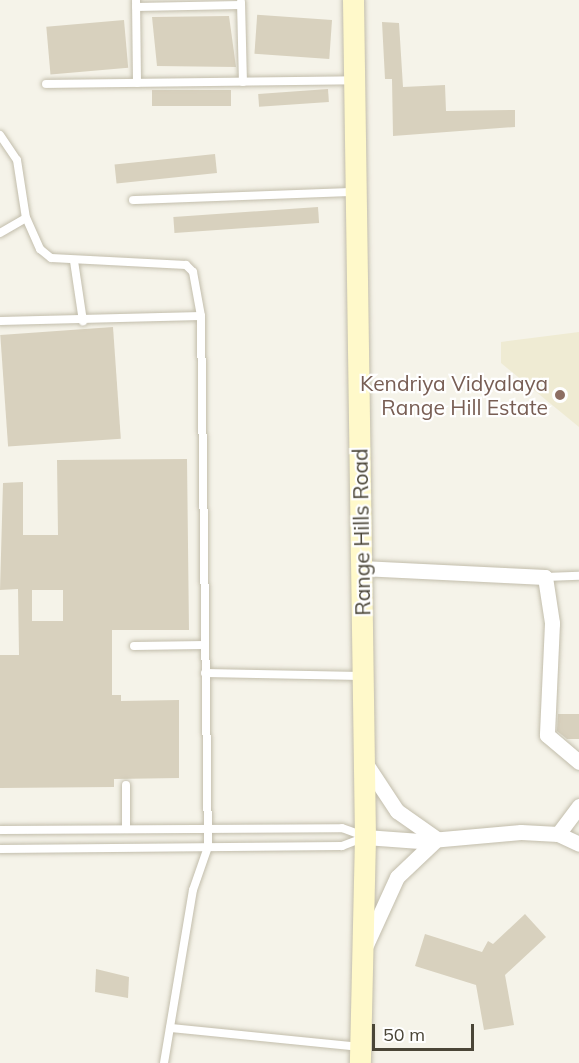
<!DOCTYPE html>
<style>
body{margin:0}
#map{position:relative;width:579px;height:1063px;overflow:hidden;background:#f5f3e9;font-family:Mulish,sans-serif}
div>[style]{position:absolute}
.education>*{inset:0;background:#efebd3}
.building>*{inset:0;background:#d8d1be;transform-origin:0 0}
.roads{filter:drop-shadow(0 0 2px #c2bdab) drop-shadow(0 0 2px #c2bdab)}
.lane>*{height:8px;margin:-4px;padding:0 4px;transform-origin:4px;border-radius:4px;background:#fff}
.street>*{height:15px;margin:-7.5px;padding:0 7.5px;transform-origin:7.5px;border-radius:7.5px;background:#fff}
.secondary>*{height:21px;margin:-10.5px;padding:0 10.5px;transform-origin:10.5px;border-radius:10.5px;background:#fff9ca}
.dots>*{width:16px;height:16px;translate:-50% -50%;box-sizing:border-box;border:3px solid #fff;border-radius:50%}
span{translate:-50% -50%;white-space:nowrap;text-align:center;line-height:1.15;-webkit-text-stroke:4.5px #fff;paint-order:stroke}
.education-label{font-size:21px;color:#785e54}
.right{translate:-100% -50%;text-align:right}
.street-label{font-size:21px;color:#4a4537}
.scale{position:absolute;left:372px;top:1024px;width:102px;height:27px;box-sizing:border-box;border:3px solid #4a4537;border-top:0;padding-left:8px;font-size:18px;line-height:21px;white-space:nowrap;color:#4a4537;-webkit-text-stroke:4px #fff;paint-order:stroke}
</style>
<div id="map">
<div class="education">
<div style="clip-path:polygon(579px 332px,579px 427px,501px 363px,501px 342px)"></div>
</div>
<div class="building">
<div style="clip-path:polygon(229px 16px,236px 67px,157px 66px,152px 17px)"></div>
<div style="left:124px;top:20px;width:48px;height:78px;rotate:85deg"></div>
<div style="left:332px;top:20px;width:39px;height:75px;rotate:94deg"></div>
<div style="clip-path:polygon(382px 22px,399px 23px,403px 87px,445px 85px,446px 111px,515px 110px,515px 127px,393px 136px,392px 79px,385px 79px)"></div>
<div style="left:328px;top:89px;width:13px;height:70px;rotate:86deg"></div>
<div style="left:152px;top:90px;width:79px;height:16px"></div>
<div style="left:215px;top:154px;width:19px;height:101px;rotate:84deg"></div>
<div style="left:318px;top:207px;width:16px;height:145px;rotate:86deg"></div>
<div style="left:113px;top:327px;width:112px;height:113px;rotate:86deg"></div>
<div style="clip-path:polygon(evenodd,187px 459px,189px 630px,112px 630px,112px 695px,121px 695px,121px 701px,179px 700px,179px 778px,114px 779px,114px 787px,0 788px,0 655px,19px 655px,18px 589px,0 590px,3px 483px,23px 482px,23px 535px,58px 535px,57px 460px,187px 459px,32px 590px,63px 590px,63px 621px,32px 621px,32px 590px)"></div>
<div style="clip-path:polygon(558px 714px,579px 714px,579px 739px,567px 739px,557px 731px)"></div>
<div style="clip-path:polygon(525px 914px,546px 937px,505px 975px,514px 1025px,484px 1030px,476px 985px,415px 966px,425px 934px,482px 952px,488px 941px,493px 944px)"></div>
<div style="clip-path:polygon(96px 969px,129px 977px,128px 998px,95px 992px)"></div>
</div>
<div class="roads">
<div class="lane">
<div style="left:136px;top:0;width:83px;rotate:89.3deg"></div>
<div style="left:241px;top:2px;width:80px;rotate:88.6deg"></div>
<div style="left:136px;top:7px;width:105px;rotate:-1.1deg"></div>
<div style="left:46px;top:84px;width:308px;rotate:-0.7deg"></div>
<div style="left:0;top:135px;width:30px;rotate:56deg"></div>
<div style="left:17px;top:160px;width:59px;rotate:81.2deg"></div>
<div style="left:26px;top:218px;width:30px;rotate:150deg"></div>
<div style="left:133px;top:200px;width:220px;rotate:-2.1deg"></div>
<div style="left:74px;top:261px;width:61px;rotate:81.5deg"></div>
<div style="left:0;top:321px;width:201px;rotate:-1.4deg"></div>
<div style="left:201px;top:316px;width:45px;rotate:-100.3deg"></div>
<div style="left:193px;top:272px;width:10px;rotate:-135deg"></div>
<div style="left:186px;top:265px;width:135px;rotate:-177deg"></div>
<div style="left:51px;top:258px;width:14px;rotate:-141deg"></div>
<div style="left:40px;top:249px;width:34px;rotate:-114deg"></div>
<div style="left:545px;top:577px;width:34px;rotate:-2deg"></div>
<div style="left:134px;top:646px;width:71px;rotate:-0.8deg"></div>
<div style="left:205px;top:673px;width:156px;rotate:1.1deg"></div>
<div style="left:126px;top:785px;width:44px;rotate:90deg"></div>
<div style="left:0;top:830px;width:342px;rotate:-0.3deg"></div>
<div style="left:342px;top:828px;width:23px;rotate:20deg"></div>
<div style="left:0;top:849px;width:342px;rotate:-0.5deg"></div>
<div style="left:342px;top:846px;width:22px;rotate:-21deg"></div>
<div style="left:170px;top:1028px;width:190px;rotate:5.7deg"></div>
<div style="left:164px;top:1063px;width:175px;rotate:-80.5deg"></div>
<div style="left:193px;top:890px;width:46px;rotate:-70.8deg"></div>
<div style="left:208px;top:847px;width:531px;rotate:-90.76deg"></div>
</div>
<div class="street">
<div style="left:361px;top:568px;width:184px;rotate:2.8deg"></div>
<div style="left:545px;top:577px;width:47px;rotate:81.3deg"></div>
<div style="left:552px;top:623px;width:112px;rotate:92.6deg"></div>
<div style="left:547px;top:735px;width:42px;rotate:40.2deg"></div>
<div style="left:364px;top:761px;width:60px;rotate:56.6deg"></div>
<div style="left:397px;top:811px;width:49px;rotate:35deg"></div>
<div style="left:437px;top:839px;width:55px;rotate:136.5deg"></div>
<div style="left:397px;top:877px;width:75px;rotate:114.5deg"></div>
<div style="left:558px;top:834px;width:35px;rotate:-53deg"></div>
<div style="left:365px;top:837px;width:55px;rotate:4.2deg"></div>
<div style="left:420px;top:841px;width:101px;rotate:-5.1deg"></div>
<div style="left:521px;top:832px;width:37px;rotate:3deg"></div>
<div style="left:558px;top:834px;width:23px;rotate:25deg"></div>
</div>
<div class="secondary">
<div style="left:353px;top:0;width:837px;rotate:89.18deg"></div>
<div style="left:365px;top:837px;width:226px;rotate:91.3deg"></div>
</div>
</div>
<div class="dots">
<div style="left:560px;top:395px;background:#8d6e63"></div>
</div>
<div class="education-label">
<span class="right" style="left:548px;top:395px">Kendriya Vidyalaya<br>Range Hill Estate</span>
</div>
<div class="street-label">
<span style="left:361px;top:532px;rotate:-91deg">Range Hills Road</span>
</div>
<div class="scale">50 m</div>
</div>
